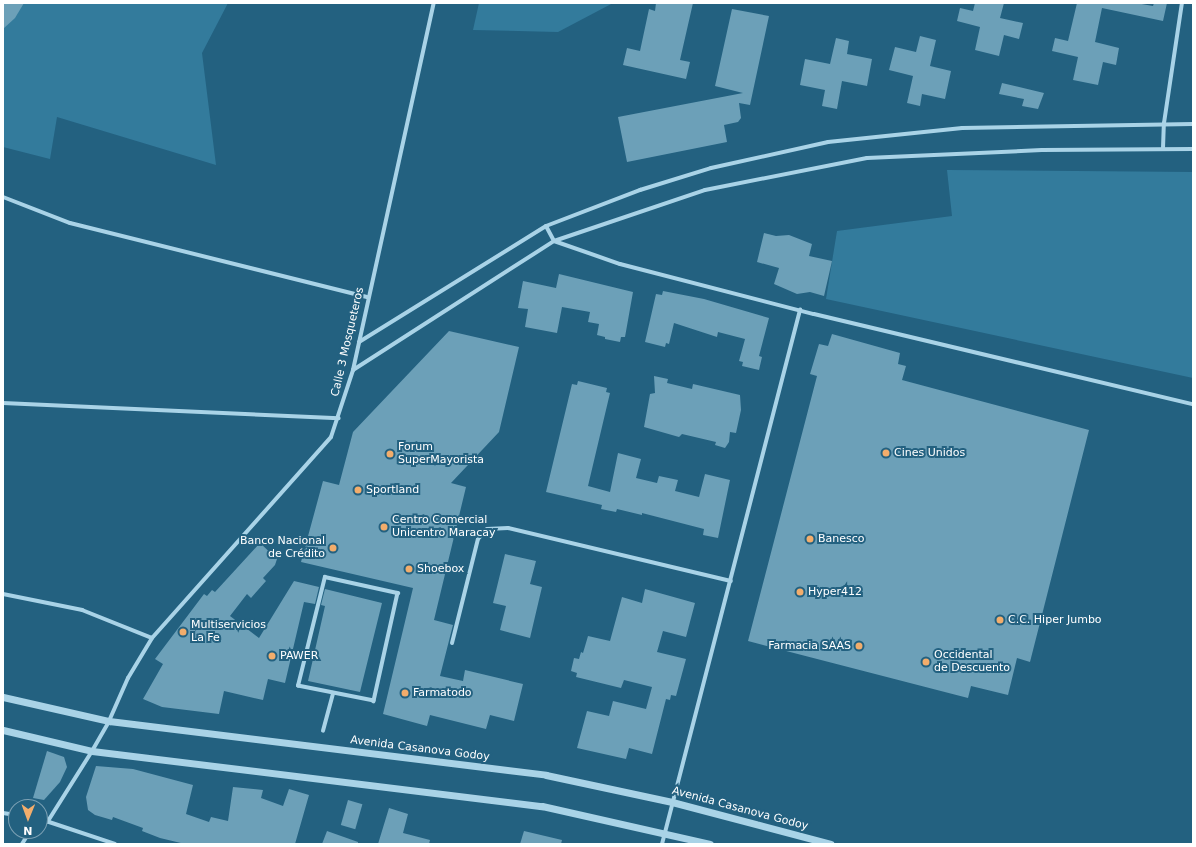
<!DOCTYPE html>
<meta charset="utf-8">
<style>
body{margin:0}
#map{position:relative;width:1196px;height:847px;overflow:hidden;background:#236180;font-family:"DejaVu Sans",sans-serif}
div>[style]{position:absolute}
.green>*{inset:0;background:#337b9c}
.building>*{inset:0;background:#6ca0b8;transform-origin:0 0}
.pedestrian>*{height:3.5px;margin:-1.75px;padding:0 1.75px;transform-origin:1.75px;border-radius:1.75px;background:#a9d3e7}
.minor>*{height:4px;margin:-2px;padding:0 2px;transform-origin:2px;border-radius:2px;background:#a9d3e7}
.tertiary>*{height:7px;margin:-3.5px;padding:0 3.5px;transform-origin:3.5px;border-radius:3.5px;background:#a9d3e7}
.dots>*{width:11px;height:11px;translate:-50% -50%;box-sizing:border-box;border:2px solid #236180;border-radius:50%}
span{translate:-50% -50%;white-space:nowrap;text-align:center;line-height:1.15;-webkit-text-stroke:4px #236180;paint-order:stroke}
.street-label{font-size:11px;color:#fff}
.poi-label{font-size:11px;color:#fff}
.left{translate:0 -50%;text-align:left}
.right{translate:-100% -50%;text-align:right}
.frame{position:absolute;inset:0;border:4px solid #fff;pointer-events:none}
.north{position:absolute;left:8px;top:799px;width:40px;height:40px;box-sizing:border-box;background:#236180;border:1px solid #7ba0b3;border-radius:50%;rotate:181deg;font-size:11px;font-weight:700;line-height:16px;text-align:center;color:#fff}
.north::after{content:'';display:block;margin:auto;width:14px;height:18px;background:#f2ad6c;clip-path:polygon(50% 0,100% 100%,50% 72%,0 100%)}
</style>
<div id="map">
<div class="green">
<div style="clip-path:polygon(3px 3px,228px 3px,202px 53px,216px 165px,57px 117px,50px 159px,3px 147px)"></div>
<div style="clip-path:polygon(479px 3px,613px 3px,558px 32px,473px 30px)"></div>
<div style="clip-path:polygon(947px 170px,1193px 172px,1193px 378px,826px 299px,837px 231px,952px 216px)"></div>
</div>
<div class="building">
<div style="clip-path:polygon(3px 3px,24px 3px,15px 18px,3px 29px)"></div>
<div style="clip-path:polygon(656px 3px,693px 3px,680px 60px,690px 62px,686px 79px,623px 65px,627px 48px,640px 51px,649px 9px,655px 11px)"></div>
<div style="clip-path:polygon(975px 3px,1004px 3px,1000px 18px,1023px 23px,1019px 39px,1004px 35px,999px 56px,975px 50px,980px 27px,957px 21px,960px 8px,973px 11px)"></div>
<div style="clip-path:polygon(1077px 3px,1136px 3px,1153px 6px,1154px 3px,1167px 3px,1163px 21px,1102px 8px,1095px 42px,1119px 48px,1116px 65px,1103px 62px,1098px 85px,1073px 80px,1078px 57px,1052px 51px,1055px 38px,1068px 41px)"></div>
<div style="clip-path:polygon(732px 9px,769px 16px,750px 105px,739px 103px,741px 118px,738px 122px,724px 125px,727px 142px,627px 162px,618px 117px,743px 93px,715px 86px)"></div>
<div style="clip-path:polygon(920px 36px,936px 40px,930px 66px,951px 71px,945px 99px,922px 94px,920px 106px,907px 103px,913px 76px,889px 70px,895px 47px,916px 52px)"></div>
<div style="clip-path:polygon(836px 38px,849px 41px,847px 54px,872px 59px,867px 86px,842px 81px,837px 109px,822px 106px,825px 90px,800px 85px,805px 59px,830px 64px)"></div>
<div style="clip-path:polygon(1002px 83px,1044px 93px,1038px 109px,1022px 106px,1024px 99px,999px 94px)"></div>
<div style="clip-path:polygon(764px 233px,776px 236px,789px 235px,812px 244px,809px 256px,832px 261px,824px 296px,810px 292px,797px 294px,774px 284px,779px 268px,757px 262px)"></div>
<div style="clip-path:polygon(559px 274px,633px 292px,625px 337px,621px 337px,620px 342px,605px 339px,605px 337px,597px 335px,599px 324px,588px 322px,590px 312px,562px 307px,557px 333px,525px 327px,528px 309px,518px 308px,523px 281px,556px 288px)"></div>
<div style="clip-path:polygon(663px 291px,704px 299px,769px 318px,759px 356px,762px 357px,759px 370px,742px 366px,743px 362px,739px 361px,745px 339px,718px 332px,717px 337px,674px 323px,669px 344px,666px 343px,665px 347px,645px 342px,656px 294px,662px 295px)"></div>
<div style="clip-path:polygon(449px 331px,519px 347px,499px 432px,451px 483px,466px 487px,434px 620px,453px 625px,440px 676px,463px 681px,465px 670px,523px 684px,514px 721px,490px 715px,486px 729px,430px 715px,427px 726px,383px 714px,413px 588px,301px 562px,323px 481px,339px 485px,353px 432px)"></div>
<div style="clip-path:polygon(832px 334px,900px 353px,898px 364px,906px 366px,902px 380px,1089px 430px,1030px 662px,1017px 658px,1008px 695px,971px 686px,968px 698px,748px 641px,817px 376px,810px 374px,819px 344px,828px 346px)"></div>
<div style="clip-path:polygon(654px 376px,668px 379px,667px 383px,692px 389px,693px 384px,740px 395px,741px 410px,736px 433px,730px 432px,729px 442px,725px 448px,715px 445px,716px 442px,682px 434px,679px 437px,644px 427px,650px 394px,655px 393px)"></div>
<div style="clip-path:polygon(578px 381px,607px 388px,606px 392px,610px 393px,588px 486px,610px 492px,618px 453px,641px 459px,636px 478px,657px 483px,659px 476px,678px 480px,675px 491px,699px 497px,705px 474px,730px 480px,718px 538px,703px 535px,704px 529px,642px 513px,642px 515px,617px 509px,616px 512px,601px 509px,602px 505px,546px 492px,572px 384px,577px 385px)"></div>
<div style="clip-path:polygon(260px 543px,277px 559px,275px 565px,263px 578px,266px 581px,251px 598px,247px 594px,230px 616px,259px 638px,294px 581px,319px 587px,315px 604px,304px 602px,285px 683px,268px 679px,263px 700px,224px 691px,219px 714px,162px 707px,143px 699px,163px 664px,155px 659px,204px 594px,207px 596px,212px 590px,215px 592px)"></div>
<div style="clip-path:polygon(505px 554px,536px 561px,530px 584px,542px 587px,530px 638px,500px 630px,506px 606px,493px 603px)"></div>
<div style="clip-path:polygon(325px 589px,382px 603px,360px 692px,308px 681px,325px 606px,321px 605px)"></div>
<div style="clip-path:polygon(645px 589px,695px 603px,686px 637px,663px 631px,657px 652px,686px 659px,676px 696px,671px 695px,670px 700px,666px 699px,652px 754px,629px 748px,626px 759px,577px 748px,587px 711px,609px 716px,613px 701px,646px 709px,652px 687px,624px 680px,621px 688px,576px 677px,577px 673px,571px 671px,574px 658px,579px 659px,581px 652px,583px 653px,588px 636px,610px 641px,622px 597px,642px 603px)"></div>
<div style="clip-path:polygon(47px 751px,64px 757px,67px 767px,60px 782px,44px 800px,33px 798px)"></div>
<div style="clip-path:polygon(96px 766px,133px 769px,193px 785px,186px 814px,209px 822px,211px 817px,228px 821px,233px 787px,263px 790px,261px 798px,283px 806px,289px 789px,309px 795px,295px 844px,185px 844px,160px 838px,142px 831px,143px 828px,113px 817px,112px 820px,95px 815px,88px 810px,86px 797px)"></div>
<div style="left:348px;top:800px;width:15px;height:26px;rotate:16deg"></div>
<div style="clip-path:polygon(389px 808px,408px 814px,403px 833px,430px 840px,429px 844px,378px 844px)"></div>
<div style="clip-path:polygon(327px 831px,358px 842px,358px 844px,322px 844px)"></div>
<div style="clip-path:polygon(524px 831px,562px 840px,561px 844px,520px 844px)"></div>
</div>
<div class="pedestrian">
<div style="left:325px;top:577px;width:75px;rotate:12.4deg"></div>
<div style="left:398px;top:593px;width:111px;rotate:102.5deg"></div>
<div style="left:374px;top:701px;width:77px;rotate:-168.8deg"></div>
<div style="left:298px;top:686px;width:112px;rotate:-76.1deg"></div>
<div style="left:323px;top:731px;width:39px;rotate:-75deg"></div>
</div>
<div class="minor">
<div style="left:1163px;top:148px;width:25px;rotate:-88deg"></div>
<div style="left:1164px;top:123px;width:121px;rotate:-81.5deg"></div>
<div style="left:3px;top:197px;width:72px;rotate:21.2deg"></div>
<div style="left:70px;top:223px;width:306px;rotate:14deg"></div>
<div style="left:546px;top:226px;width:17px;rotate:62deg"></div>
<div style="left:554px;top:241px;width:70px;rotate:19.2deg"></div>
<div style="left:620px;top:264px;width:200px;rotate:14.5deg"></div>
<div style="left:814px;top:314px;width:390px;rotate:13.4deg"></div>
<div style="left:359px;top:342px;width:220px;rotate:-31.8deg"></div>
<div style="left:546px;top:226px;width:101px;rotate:-21deg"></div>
<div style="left:640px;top:190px;width:74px;rotate:-17.2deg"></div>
<div style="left:711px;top:168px;width:120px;rotate:-12.5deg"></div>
<div style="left:828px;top:142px;width:135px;rotate:-6deg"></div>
<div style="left:962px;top:128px;width:231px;rotate:-1deg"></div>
<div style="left:353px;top:370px;width:239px;rotate:-32.7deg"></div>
<div style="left:554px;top:241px;width:159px;rotate:-18.7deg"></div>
<div style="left:705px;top:190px;width:165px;rotate:-11.2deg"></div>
<div style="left:867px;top:158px;width:175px;rotate:-2.6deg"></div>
<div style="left:1042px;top:150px;width:151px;rotate:-0.4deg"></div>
<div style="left:3px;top:403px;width:336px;rotate:2.6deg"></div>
<div style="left:3px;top:594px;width:81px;rotate:11.4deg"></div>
<div style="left:82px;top:610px;width:75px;rotate:21.8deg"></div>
<div style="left:452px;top:643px;width:107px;rotate:-76deg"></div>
<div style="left:478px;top:539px;width:13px;rotate:-48deg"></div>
<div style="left:487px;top:529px;width:21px;rotate:-3deg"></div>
<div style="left:508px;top:528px;width:229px;rotate:13.4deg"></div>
<div style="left:3px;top:813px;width:13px;rotate:9deg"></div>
<div style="left:40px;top:819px;width:79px;rotate:18.4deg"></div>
<div style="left:40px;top:825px;width:9px;rotate:-27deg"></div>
<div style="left:48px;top:821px;width:83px;rotate:-57.8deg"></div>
<div style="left:92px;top:751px;width:34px;rotate:-60deg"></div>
<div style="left:109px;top:721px;width:47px;rotate:-66.2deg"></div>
<div style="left:128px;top:678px;width:47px;rotate:-59deg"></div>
<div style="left:152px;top:638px;width:269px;rotate:-48.3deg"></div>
<div style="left:331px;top:437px;width:71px;rotate:-71.8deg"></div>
<div style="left:353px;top:370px;width:376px;rotate:-77.6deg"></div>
<div style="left:22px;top:844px;width:15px;rotate:-58deg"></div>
<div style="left:662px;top:844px;width:552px;rotate:-75.51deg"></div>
</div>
<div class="tertiary">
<div style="left:3px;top:697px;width:109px;rotate:12.8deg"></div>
<div style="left:109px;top:721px;width:440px;rotate:7deg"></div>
<div style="left:546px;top:775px;width:129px;rotate:12.1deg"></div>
<div style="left:672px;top:802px;width:164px;rotate:14.8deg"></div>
<div style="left:3px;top:730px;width:91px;rotate:13.3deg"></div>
<div style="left:92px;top:751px;width:453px;rotate:7deg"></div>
<div style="left:542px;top:806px;width:172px;rotate:12.7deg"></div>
</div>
<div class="dots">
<div style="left:886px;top:453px;background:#f2ad6c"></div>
<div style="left:390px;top:454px;background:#f2ad6c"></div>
<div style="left:358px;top:490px;background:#f2ad6c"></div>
<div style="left:384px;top:527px;background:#f2ad6c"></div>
<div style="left:810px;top:539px;background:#f2ad6c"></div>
<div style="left:333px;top:548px;background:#f2ad6c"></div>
<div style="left:409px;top:569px;background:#f2ad6c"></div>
<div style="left:800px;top:592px;background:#f2ad6c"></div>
<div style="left:1000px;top:620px;background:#f2ad6c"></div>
<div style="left:183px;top:632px;background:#f2ad6c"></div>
<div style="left:859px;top:646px;background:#f2ad6c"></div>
<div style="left:272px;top:656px;background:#f2ad6c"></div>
<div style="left:926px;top:662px;background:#f2ad6c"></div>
<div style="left:405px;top:693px;background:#f2ad6c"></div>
</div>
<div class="street-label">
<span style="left:348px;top:342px;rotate:-77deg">Calle 3 Mosqueteros</span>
<span style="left:420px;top:749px;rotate:7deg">Avenida Casanova Godoy</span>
<span style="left:740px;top:809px;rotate:15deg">Avenida Casanova Godoy</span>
</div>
<div class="poi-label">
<span class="left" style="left:398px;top:454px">Forum<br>SuperMayorista</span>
<span class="left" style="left:894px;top:453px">Cines Unidos</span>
<span class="left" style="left:366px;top:490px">Sportland</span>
<span class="left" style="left:392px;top:527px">Centro Comercial<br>Unicentro Maracay</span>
<span class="left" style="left:818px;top:539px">Banesco</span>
<span class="right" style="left:325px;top:548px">Banco Nacional<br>de Crédito</span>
<span class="left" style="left:417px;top:569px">Shoebox</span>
<span class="left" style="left:808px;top:592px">Hyper412</span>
<span class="left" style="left:1008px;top:620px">C.C. Hiper Jumbo</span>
<span class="left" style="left:191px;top:632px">Multiservicios<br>La Fe</span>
<span class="right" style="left:851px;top:646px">Farmacia SAAS</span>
<span class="left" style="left:280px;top:656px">PAWER</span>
<span class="left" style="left:934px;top:662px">Occidental<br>de Descuento</span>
<span class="left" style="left:413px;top:693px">Farmatodo</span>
</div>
<div class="frame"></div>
<div class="north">N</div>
</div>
